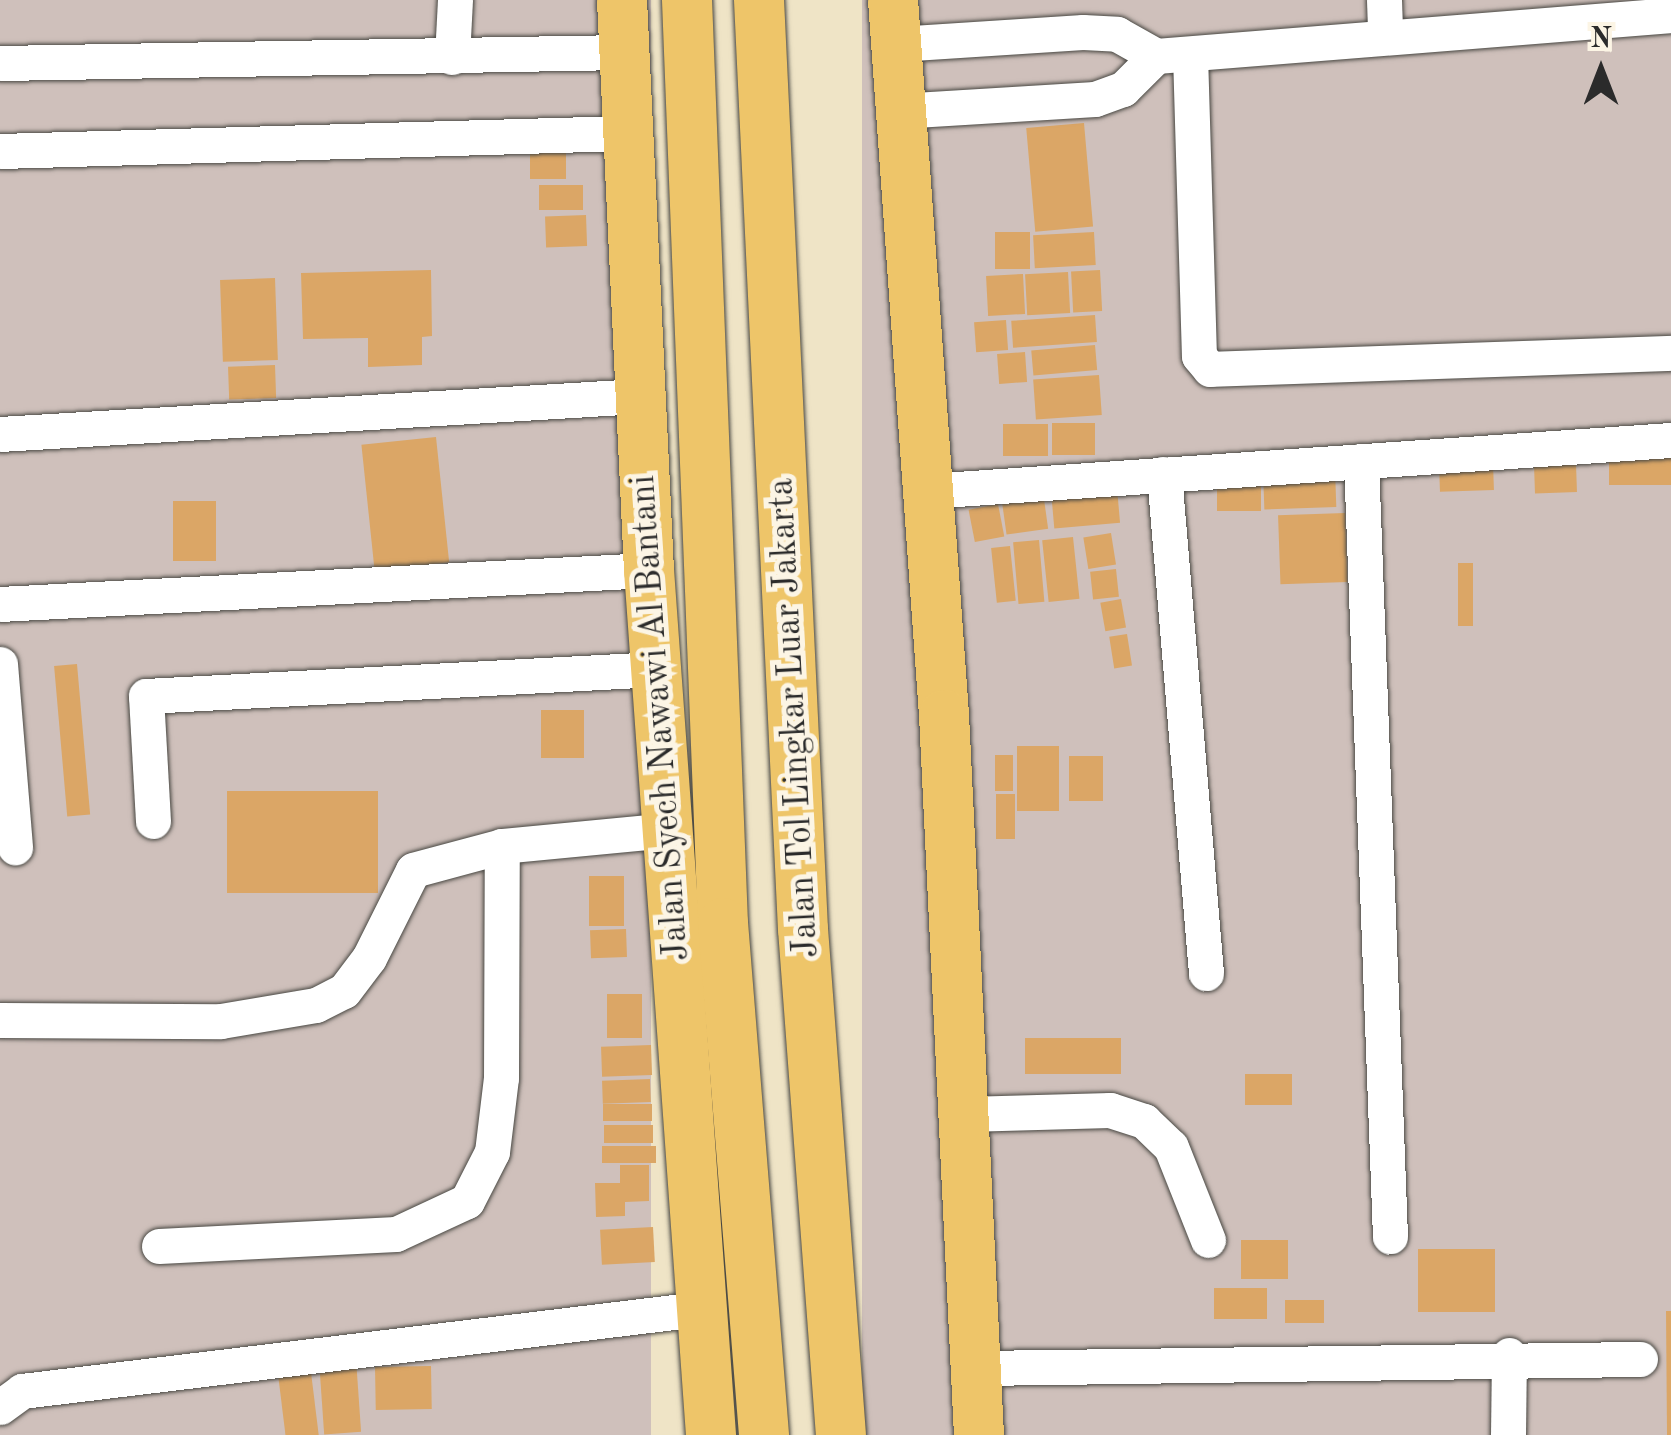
<!DOCTYPE html>
<style>
body{margin:0}
#map{position:relative;width:1671px;height:1435px;overflow:hidden;background:#efe4c6;font-family:"Old Standard TT",serif}
div>[style]{position:absolute}
.industrial>*{inset:0;background:#cfc0bb;transform-origin:0 0}
.building>*{inset:0;background:#dba666;transform-origin:0 0}
.roads{filter:drop-shadow(0 0 2px #484742) drop-shadow(0 0 2px #484742)}
.minor>*{height:35px;margin:-17.5px;padding:0 17.5px;transform-origin:17.5px;border-radius:17.5px;background:#fff}
.highway>*{height:50px;margin:-25px;padding:0 25px;transform-origin:25px;border-radius:25px;background:#eec569}
span{translate:-50% -50%;white-space:nowrap;text-align:center;line-height:1.15;-webkit-text-stroke:10px #fcf5e5;paint-order:stroke}
.street-label{font-size:35px;color:#2b2b2b}
.north{position:absolute;left:1551px;top:20px;width:100px;height:100px;-webkit-text-stroke:8px #fcf5e5;paint-order:stroke;rotate:0deg;font-size:28px;font-weight:700;line-height:40px;text-align:center;color:#2b2b2b}
.north::after{content:'';display:block;margin:auto;width:35px;height:45px;background:#2b2b2b;clip-path:polygon(50% 0,100% 100%,50% 72%,0 100%)}
</style>
<div id="map">
<div class="industrial">
<div style="left:0;top:0;width:651px;height:1435px"></div>
<div style="left:862px;top:0;width:809px;height:1437px"></div>
</div>
<div class="building">
<div style="left:1084px;top:123px;width:104px;height:58px;rotate:85deg"></div>
<div style="left:530px;top:141px;width:36px;height:38px"></div>
<div style="left:583px;top:185px;width:25px;height:44px;rotate:90deg"></div>
<div style="left:586px;top:215px;width:31px;height:41px;rotate:88deg"></div>
<div style="left:1030px;top:232px;width:37px;height:35px;rotate:90deg"></div>
<div style="left:1094px;top:232px;width:33px;height:61px;rotate:87deg"></div>
<div style="clip-path:polygon(431px 270px,432px 336px,422px 337px,422px 365px,368px 367px,368px 338px,303px 339px,301px 273px)"></div>
<div style="left:1100px;top:270px;width:41px;height:29px;rotate:87deg"></div>
<div style="left:1068px;top:272px;width:41px;height:43px;rotate:87deg"></div>
<div style="left:1023px;top:274px;width:40px;height:37px;rotate:87deg"></div>
<div style="left:275px;top:278px;width:82px;height:55px;rotate:88deg"></div>
<div style="left:1095px;top:315px;width:27px;height:84px;rotate:86deg"></div>
<div style="left:1006px;top:320px;width:30px;height:32px;rotate:86deg"></div>
<div style="left:1095px;top:345px;width:25px;height:64px;rotate:85deg"></div>
<div style="left:1025px;top:352px;width:30px;height:28px;rotate:86deg"></div>
<div style="left:275px;top:365px;width:33px;height:47px;rotate:88deg"></div>
<div style="left:1099px;top:375px;width:40px;height:66px;rotate:86deg"></div>
<div style="left:1052px;top:423px;width:43px;height:32px"></div>
<div style="left:1003px;top:424px;width:45px;height:32px"></div>
<div style="left:436px;top:437px;width:126px;height:75px;rotate:84deg"></div>
<div style="left:1671px;top:448px;width:37px;height:62px;rotate:90deg"></div>
<div style="left:1493px;top:463px;width:27px;height:54px;rotate:88deg"></div>
<div style="left:1576px;top:464px;width:28px;height:42px;rotate:88deg"></div>
<div style="left:1335px;top:469px;width:38px;height:72px;rotate:88deg"></div>
<div style="left:1217px;top:475px;width:44px;height:36px"></div>
<div style="left:1117px;top:488px;width:35px;height:66px;rotate:85deg"></div>
<div style="left:1043px;top:492px;width:37px;height:42px;rotate:82deg"></div>
<div style="left:216px;top:501px;width:60px;height:43px;rotate:90deg"></div>
<div style="left:998px;top:504px;width:33px;height:30px;rotate:79deg"></div>
<div style="left:1345px;top:513px;width:69px;height:67px;rotate:88deg"></div>
<div style="left:1111px;top:533px;width:32px;height:28px;rotate:81deg"></div>
<div style="left:1073px;top:537px;width:62px;height:31px;rotate:84deg"></div>
<div style="left:1039px;top:540px;width:62px;height:26px;rotate:85deg"></div>
<div style="left:1010px;top:546px;width:55px;height:19px;rotate:84deg"></div>
<div style="left:1458px;top:563px;width:15px;height:63px"></div>
<div style="left:1116px;top:569px;width:28px;height:26px;rotate:84deg"></div>
<div style="left:1121px;top:599px;width:29px;height:21px;rotate:80deg"></div>
<div style="left:1127px;top:634px;width:32px;height:18px;rotate:81deg"></div>
<div style="left:77px;top:664px;width:151px;height:23px;rotate:85deg"></div>
<div style="left:541px;top:710px;width:43px;height:48px"></div>
<div style="left:1017px;top:746px;width:42px;height:65px"></div>
<div style="left:995px;top:755px;width:18px;height:36px"></div>
<div style="left:1069px;top:756px;width:34px;height:45px"></div>
<div style="left:227px;top:791px;width:151px;height:102px"></div>
<div style="left:1015px;top:794px;width:45px;height:19px;rotate:90deg"></div>
<div style="left:589px;top:876px;width:35px;height:50px"></div>
<div style="left:626px;top:929px;width:28px;height:36px;rotate:88deg"></div>
<div style="left:607px;top:994px;width:35px;height:44px"></div>
<div style="left:1025px;top:1038px;width:96px;height:36px"></div>
<div style="left:651px;top:1045px;width:30px;height:50px;rotate:88deg"></div>
<div style="left:1245px;top:1074px;width:47px;height:31px"></div>
<div style="left:650px;top:1079px;width:23px;height:48px;rotate:88deg"></div>
<div style="left:652px;top:1104px;width:17px;height:49px;rotate:90deg"></div>
<div style="left:653px;top:1125px;width:18px;height:49px;rotate:90deg"></div>
<div style="left:656px;top:1146px;width:17px;height:54px;rotate:90deg"></div>
<div style="clip-path:polygon(620px 1165px,649px 1165px,649px 1201px,625px 1202px,625px 1216px,596px 1217px,595px 1183px,620px 1183px)"></div>
<div style="left:653px;top:1227px;width:35px;height:53px;rotate:87deg"></div>
<div style="left:1241px;top:1240px;width:47px;height:39px"></div>
<div style="left:1495px;top:1249px;width:63px;height:77px;rotate:90deg"></div>
<div style="left:1214px;top:1288px;width:53px;height:31px"></div>
<div style="left:1285px;top:1300px;width:39px;height:23px"></div>
<div style="clip-path:polygon(1666px 1311px,1671px 1311px,1671px 1435px,1667px 1435px)"></div>
<div style="left:356px;top:1359px;width:73px;height:37px;rotate:86deg"></div>
<div style="left:310px;top:1364px;width:72px;height:33px;rotate:83deg"></div>
<div style="left:431px;top:1366px;width:43px;height:56px;rotate:89deg"></div>
</div>
<div class="roads">
<div class="minor">
<div style="left:1384px;top:0;width:31px;rotate:88deg"></div>
<div style="left:897px;top:44px;width:186px;rotate:-3.7deg"></div>
<div style="left:1083px;top:32px;width:34px;rotate:3deg"></div>
<div style="left:1117px;top:34px;width:45px;rotate:29.4deg"></div>
<div style="left:1156px;top:56px;width:517px;rotate:-4.55deg"></div>
<div style="left:1190px;top:54px;width:302px;rotate:88.3deg"></div>
<div style="left:1199px;top:356px;width:17px;rotate:50deg"></div>
<div style="left:1210px;top:369px;width:461px;rotate:-2deg"></div>
<div style="left:452px;top:57px;width:57px;rotate:-87deg"></div>
<div style="left:0;top:63px;width:624px;rotate:-1.01deg"></div>
<div style="left:898px;top:111px;width:197px;rotate:-3.5deg"></div>
<div style="left:1095px;top:99px;width:30px;rotate:-20deg"></div>
<div style="left:1123px;top:89px;width:47px;rotate:-45deg"></div>
<div style="left:0;top:151px;width:626px;rotate:-1.65deg"></div>
<div style="left:0;top:434px;width:640px;rotate:-3.4deg"></div>
<div style="left:1361px;top:461px;width:776px;rotate:87.86deg"></div>
<div style="left:1164px;top:474px;width:501px;rotate:85.19deg"></div>
<div style="left:928px;top:491px;width:745px;rotate:-3.93deg"></div>
<div style="left:0;top:604px;width:650px;rotate:-3deg"></div>
<div style="left:0;top:664px;width:184px;rotate:85.3deg"></div>
<div style="left:153px;top:821px;width:125px;rotate:-93.2deg"></div>
<div style="left:146px;top:696px;width:513px;rotate:-3.02deg"></div>
<div style="left:0;top:1020px;width:221px;rotate:0.3deg"></div>
<div style="left:221px;top:1021px;width:96px;rotate:-9.6deg"></div>
<div style="left:316px;top:1005px;width:31px;rotate:-27deg"></div>
<div style="left:344px;top:991px;width:41px;rotate:-52.9deg"></div>
<div style="left:369px;top:958px;width:98px;rotate:-63.4deg"></div>
<div style="left:413px;top:870px;width:92px;rotate:-15.1deg"></div>
<div style="left:502px;top:846px;width:167px;rotate:-5.5deg"></div>
<div style="left:965px;top:1114px;width:145px;rotate:-1.6deg"></div>
<div style="left:1110px;top:1110px;width:36px;rotate:18deg"></div>
<div style="left:1144px;top:1121px;width:37px;rotate:44deg"></div>
<div style="left:1171px;top:1147px;width:100px;rotate:68.3deg"></div>
<div style="left:159px;top:1246px;width:237px;rotate:-2.9deg"></div>
<div style="left:396px;top:1234px;width:78px;rotate:-24.9deg"></div>
<div style="left:467px;top:1201px;width:55px;rotate:-63deg"></div>
<div style="left:492px;top:1152px;width:75px;rotate:-83.1deg"></div>
<div style="left:501px;top:1078px;width:232px;rotate:-89.8deg"></div>
<div style="left:977px;top:1368px;width:663px;rotate:-0.78deg"></div>
<div style="left:0;top:1407px;width:27px;rotate:-36deg"></div>
<div style="left:22px;top:1391px;width:690px;rotate:-6.91deg"></div>
<div style="left:1508px;top:1435px;width:80px;rotate:-89.3deg"></div>
</div>
<div class="highway">
<div style="left:622px;top:0;width:571px;rotate:87.29deg"></div>
<div style="left:649px;top:570px;width:867px;rotate:85.9deg"></div>
<div style="left:687px;top:0;width:924px;rotate:87.77deg"></div>
<div style="left:723px;top:923px;width:514px;rotate:85.42deg"></div>
<div style="left:759px;top:0;width:930px;rotate:87.29deg"></div>
<div style="left:803px;top:929px;width:507px;rotate:85.71deg"></div>
<div style="left:893px;top:0;width:717px;rotate:85.92deg"></div>
<div style="left:944px;top:715px;width:721px;rotate:87.22deg"></div>
</div>
</div>
<div class="street-label">
<span style="left:661px;top:718px;rotate:-94deg">Jalan Syech Nawawi Al Bantani</span>
<span style="left:795px;top:718px;rotate:-93deg">Jalan Tol Lingkar Luar Jakarta</span>
</div>
<div class="north">N</div>
</div>
